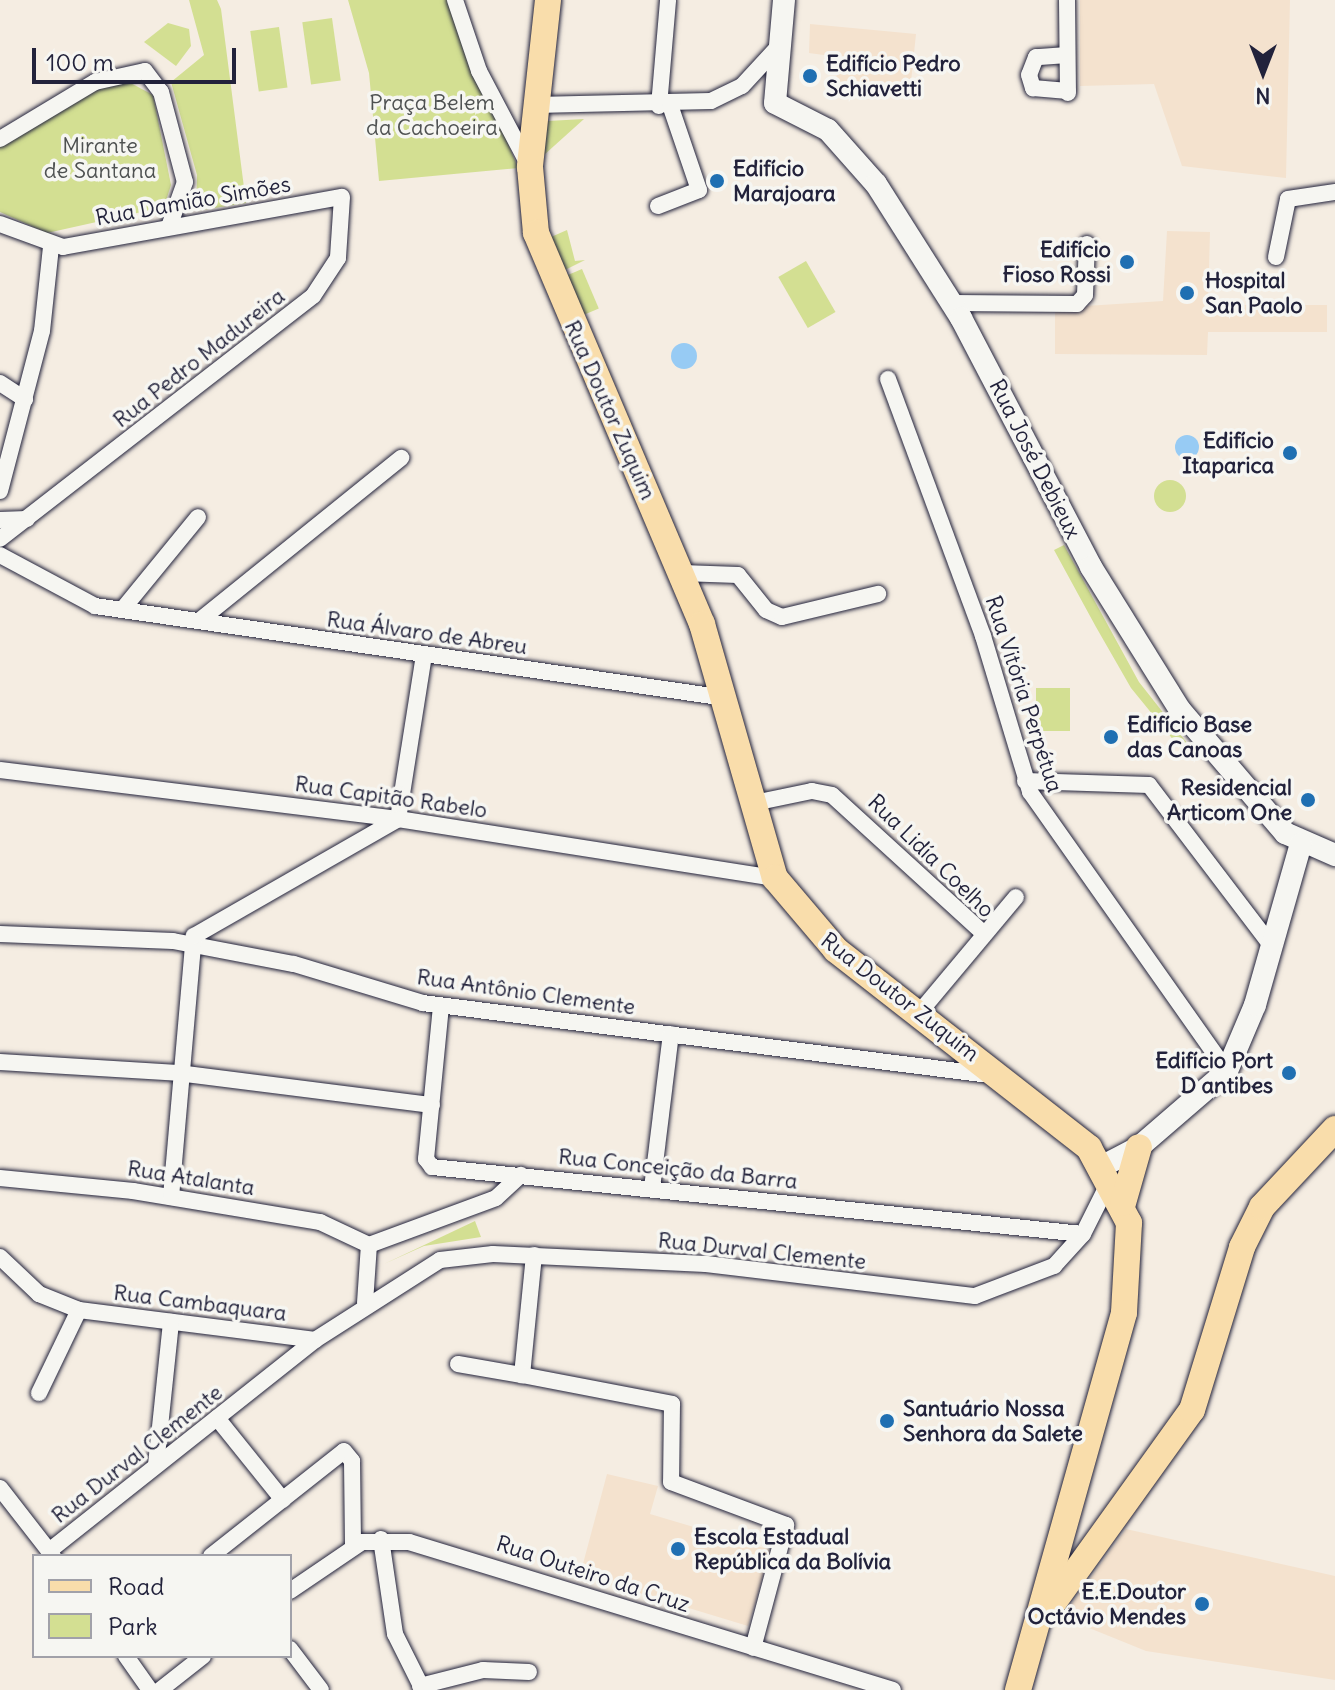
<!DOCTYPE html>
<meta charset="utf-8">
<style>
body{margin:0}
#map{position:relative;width:1335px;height:1690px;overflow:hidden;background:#f5ede2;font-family:Delius,sans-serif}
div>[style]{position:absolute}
.built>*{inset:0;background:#f4e2ce}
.green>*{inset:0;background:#d3df92;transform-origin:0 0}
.round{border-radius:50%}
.water>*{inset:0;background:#97cbf4}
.roads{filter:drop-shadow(0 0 2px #22223b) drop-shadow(0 0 2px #22223b)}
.street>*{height:16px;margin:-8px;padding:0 8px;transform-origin:8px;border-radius:8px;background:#f6f6f2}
.secondary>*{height:22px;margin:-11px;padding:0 11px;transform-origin:11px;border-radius:11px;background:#f6f6f2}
.primary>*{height:26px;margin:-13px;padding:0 13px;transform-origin:13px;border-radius:13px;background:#f9ddab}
.dots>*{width:22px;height:22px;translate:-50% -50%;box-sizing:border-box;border:4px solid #f6f6f2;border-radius:50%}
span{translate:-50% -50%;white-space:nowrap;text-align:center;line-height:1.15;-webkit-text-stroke:7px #f6f6f2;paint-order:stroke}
.poi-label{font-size:22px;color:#22223b;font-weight:700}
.left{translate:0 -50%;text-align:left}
.right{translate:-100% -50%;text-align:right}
.park-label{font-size:22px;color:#4e5151}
.street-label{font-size:22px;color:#22223b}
.legend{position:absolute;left:32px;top:1554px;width:260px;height:104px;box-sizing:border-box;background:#f6f6f2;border:2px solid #a1a1a9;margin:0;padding:10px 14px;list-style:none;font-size:24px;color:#22223b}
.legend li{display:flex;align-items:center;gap:16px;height:40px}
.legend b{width:40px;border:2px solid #a1a1a9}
.north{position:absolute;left:1223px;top:32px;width:80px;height:80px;-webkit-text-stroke:6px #f6f6f2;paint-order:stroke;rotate:180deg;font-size:22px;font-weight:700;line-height:32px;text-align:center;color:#22223b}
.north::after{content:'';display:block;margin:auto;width:28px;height:36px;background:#22223b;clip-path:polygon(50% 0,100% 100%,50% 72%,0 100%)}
.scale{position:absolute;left:32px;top:48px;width:204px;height:36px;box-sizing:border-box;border:4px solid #22223b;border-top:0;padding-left:10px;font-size:24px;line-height:28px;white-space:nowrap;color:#22223b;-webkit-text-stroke:6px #f6f6f2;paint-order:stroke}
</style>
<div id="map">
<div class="built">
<div style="clip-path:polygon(1080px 0,1290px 0,1286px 178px,1182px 166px,1154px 84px,1080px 86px)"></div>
<div style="clip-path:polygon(810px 24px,916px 34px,910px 91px,835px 90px,839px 57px,809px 53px)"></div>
<div style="clip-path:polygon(1167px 231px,1210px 232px,1208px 305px,1327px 305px,1327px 332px,1208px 332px,1207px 355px,1055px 354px,1055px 308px,1163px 301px)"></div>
<div style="clip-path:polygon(607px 1474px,658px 1486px,650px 1514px,771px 1550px,748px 1626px,580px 1575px)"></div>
<div style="clip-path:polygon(1126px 1529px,1335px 1576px,1335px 1680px,1146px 1651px,1062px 1617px)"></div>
</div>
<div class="green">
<div style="clip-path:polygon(189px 0,217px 0,221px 9px,246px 203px,196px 211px,197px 175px,171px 82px,204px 55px)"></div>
<div style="clip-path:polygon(348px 0,450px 0,518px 168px,379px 181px,369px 73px)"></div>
<div style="left:332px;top:18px;width:63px;height:30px;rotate:82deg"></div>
<div style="clip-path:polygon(168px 23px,189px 29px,191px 46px,176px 66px,144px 42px)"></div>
<div style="left:279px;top:27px;width:61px;height:29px;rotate:82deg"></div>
<div style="clip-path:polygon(125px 80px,153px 95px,171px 185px,164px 207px,47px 233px,0 212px,0 145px,60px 104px)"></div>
<div style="clip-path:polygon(584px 119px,544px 155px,548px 121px)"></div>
<div style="clip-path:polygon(567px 230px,575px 261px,585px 260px,565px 270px,551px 237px)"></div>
<div style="left:806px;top:261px;width:59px;height:32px;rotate:60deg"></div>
<div style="left:582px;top:269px;width:43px;height:16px;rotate:67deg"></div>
<div class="round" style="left:1154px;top:480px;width:32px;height:32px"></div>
<div style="clip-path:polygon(1064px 545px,1139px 682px,1191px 748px,1184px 753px,1131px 688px,1096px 627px,1054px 550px)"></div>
<div style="left:1036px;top:688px;width:34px;height:43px"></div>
<div style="clip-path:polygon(475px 1221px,481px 1237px,424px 1246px,384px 1264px)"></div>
</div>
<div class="water">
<div class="round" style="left:671px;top:343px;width:26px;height:26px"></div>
<div class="round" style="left:1175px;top:435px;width:24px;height:24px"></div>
</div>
<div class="roads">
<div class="street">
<div style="left:455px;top:0;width:75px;rotate:71.3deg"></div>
<div style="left:479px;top:71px;width:107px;rotate:62.2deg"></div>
<div style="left:1067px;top:0;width:93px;rotate:89.4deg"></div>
<div style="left:1067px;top:55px;width:31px;rotate:176deg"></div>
<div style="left:1036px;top:57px;width:19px;rotate:111deg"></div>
<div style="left:1029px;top:75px;width:14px;rotate:73deg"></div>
<div style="left:1033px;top:88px;width:35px;rotate:5deg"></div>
<div style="left:535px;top:105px;width:176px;rotate:-1.3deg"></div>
<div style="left:711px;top:101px;width:34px;rotate:-26deg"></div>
<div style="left:742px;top:86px;width:53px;rotate:-47.3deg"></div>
<div style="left:659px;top:106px;width:106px;rotate:-85.1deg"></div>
<div style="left:0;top:139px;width:111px;rotate:-31deg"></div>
<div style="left:95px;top:82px;width:51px;rotate:-12.4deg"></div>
<div style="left:145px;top:71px;width:26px;rotate:53deg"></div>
<div style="left:161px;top:92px;width:93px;rotate:75.1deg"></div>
<div style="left:185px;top:182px;width:48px;rotate:109.6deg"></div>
<div style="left:658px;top:206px;width:44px;rotate:-21.3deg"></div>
<div style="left:699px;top:190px;width:90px;rotate:-108.8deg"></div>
<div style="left:0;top:224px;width:67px;rotate:20.1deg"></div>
<div style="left:63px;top:247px;width:283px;rotate:-10.2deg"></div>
<div style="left:342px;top:197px;width:61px;rotate:93.8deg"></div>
<div style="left:338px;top:258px;width:45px;rotate:123.3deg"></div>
<div style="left:313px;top:296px;width:396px;rotate:142.2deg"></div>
<div style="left:1276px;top:257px;width:59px;rotate:-78.3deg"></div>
<div style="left:1288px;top:199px;width:48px;rotate:-8.5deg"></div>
<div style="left:953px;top:303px;width:124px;rotate:0.5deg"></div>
<div style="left:1077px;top:304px;width:12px;rotate:-48deg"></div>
<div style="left:1085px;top:295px;width:51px;rotate:-87.8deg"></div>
<div style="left:888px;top:379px;width:274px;rotate:69.7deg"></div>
<div style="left:983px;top:636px;width:163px;rotate:73.2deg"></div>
<div style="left:1030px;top:792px;width:342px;rotate:54.8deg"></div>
<div style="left:0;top:383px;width:30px;rotate:33deg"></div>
<div style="left:0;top:491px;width:165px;rotate:-75.3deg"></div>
<div style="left:42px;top:331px;width:84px;rotate:-83.9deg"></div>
<div style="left:0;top:520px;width:27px;rotate:-2deg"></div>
<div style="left:0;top:555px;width:108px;rotate:28.2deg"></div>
<div style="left:95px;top:606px;width:638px;rotate:8.3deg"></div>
<div style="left:682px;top:573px;width:56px;rotate:2deg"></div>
<div style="left:738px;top:575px;width:45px;rotate:51.3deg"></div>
<div style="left:766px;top:610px;width:17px;rotate:24deg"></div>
<div style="left:782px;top:617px;width:99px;rotate:-13.5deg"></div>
<div style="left:122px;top:610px;width:120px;rotate:-50.7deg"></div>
<div style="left:199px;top:621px;width:260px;rotate:-38.9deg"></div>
<div style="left:0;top:770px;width:401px;rotate:7deg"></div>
<div style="left:398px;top:819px;width:382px;rotate:8.9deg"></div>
<div style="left:1025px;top:781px;width:124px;rotate:1.8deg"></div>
<div style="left:1149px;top:785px;width:205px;rotate:52.7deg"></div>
<div style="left:754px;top:803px;width:59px;rotate:-11.7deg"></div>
<div style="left:812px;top:791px;width:20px;rotate:11deg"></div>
<div style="left:832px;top:795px;width:206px;rotate:42.4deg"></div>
<div style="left:398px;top:819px;width:166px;rotate:-81deg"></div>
<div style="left:0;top:934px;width:173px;rotate:2.3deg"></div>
<div style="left:173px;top:941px;width:123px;rotate:10.8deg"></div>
<div style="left:294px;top:964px;width:135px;rotate:16.8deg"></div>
<div style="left:423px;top:1003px;width:579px;rotate:7.25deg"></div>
<div style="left:441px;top:1006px;width:154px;rotate:95.6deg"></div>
<div style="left:426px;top:1159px;width:10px;rotate:53deg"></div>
<div style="left:432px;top:1167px;width:654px;rotate:5.88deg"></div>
<div style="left:919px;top:1013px;width:151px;rotate:-50.1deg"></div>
<div style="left:0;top:1062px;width:178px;rotate:3.5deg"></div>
<div style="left:178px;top:1073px;width:256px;rotate:7.2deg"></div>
<div style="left:0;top:1178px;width:134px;rotate:5.6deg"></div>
<div style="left:133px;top:1191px;width:190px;rotate:9.4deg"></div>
<div style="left:320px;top:1222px;width:54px;rotate:25.1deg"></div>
<div style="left:652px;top:1188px;width:155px;rotate:-83deg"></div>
<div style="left:171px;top:1197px;width:262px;rotate:-85deg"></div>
<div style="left:194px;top:936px;width:235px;rotate:-29.8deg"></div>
<div style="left:534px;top:1255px;width:121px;rotate:95.7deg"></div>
<div style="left:522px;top:1375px;width:153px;rotate:10.9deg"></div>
<div style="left:672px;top:1404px;width:78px;rotate:90.7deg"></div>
<div style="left:671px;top:1482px;width:123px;rotate:20.5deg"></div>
<div style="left:786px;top:1525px;width:127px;rotate:105deg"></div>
<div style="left:0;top:1257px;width:54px;rotate:43.5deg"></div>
<div style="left:39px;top:1294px;width:43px;rotate:21.8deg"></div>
<div style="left:79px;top:1310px;width:238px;rotate:7.2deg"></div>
<div style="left:365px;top:1303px;width:58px;rotate:-86.1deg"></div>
<div style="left:369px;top:1245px;width:135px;rotate:-20.3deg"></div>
<div style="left:496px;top:1198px;width:34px;rotate:-43deg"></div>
<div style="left:458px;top:1364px;width:65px;rotate:9.8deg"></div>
<div style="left:39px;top:1393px;width:92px;rotate:-64.3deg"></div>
<div style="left:217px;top:1418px;width:105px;rotate:51.2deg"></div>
<div style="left:156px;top:1465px;width:144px;rotate:-84deg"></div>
<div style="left:0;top:1488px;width:86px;rotate:52.1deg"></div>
<div style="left:381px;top:1539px;width:96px;rotate:81.6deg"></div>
<div style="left:395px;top:1634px;width:63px;rotate:63.4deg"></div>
<div style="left:49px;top:1551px;width:340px;rotate:-38.4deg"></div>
<div style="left:315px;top:1340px;width:148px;rotate:-32.6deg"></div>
<div style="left:440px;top:1260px;width:53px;rotate:-6.5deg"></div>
<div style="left:493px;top:1254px;width:213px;rotate:2.7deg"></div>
<div style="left:706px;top:1264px;width:271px;rotate:6.8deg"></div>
<div style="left:975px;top:1296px;width:85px;rotate:-20.8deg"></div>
<div style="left:1054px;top:1266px;width:43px;rotate:-47.8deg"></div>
<div style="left:1083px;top:1234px;width:60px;rotate:-63.4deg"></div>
<div style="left:211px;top:1556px;width:169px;rotate:-38.3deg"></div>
<div style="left:344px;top:1451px;width:13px;rotate:51deg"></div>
<div style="left:352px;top:1461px;width:85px;rotate:89.3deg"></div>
<div style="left:290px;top:1591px;width:87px;rotate:-34.2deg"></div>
<div style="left:362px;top:1542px;width:47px"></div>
<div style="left:409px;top:1542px;width:506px;rotate:17deg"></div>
<div style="left:290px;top:1649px;width:51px;rotate:52.9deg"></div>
<div style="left:126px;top:1656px;width:42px;rotate:54.8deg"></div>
<div style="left:420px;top:1686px;width:65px;rotate:-14.3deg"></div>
<div style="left:483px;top:1670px;width:46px;rotate:2.5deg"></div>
<div style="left:160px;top:1690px;width:55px;rotate:-38.3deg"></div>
</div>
<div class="secondary">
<div style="left:784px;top:0;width:103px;rotate:95deg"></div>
<div style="left:775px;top:103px;width:59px;rotate:27deg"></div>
<div style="left:828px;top:130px;width:72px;rotate:48.4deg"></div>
<div style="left:876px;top:184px;width:159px;rotate:57.6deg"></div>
<div style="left:961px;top:318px;width:281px;rotate:62.4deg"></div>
<div style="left:1091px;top:567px;width:168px;rotate:58.1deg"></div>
<div style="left:1180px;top:710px;width:162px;rotate:49.5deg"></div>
<div style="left:1285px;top:833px;width:55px;rotate:23.7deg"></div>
<div style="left:1103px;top:1166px;width:41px;rotate:-27.8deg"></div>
<div style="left:1139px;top:1147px;width:116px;rotate:-40.8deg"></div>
<div style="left:1227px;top:1071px;width:72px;rotate:-67deg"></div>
<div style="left:1255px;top:1005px;width:167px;rotate:-74.1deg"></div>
</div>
<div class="primary">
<div style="left:548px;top:0;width:168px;rotate:96.2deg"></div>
<div style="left:530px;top:167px;width:66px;rotate:84.8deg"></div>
<div style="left:536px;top:233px;width:425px;rotate:67deg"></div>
<div style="left:702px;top:624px;width:264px;rotate:74deg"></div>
<div style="left:775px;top:878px;width:94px;rotate:49.7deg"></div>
<div style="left:836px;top:950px;width:321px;rotate:38deg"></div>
<div style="left:1089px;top:1148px;width:85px;rotate:61.9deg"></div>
<div style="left:1129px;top:1223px;width:90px;rotate:93.2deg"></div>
<div style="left:1124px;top:1313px;width:392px;rotate:105.7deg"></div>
<div style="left:1123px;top:1203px;width:58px;rotate:-74.1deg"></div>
<div style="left:1051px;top:1606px;width:241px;rotate:-54.3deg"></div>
<div style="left:1192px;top:1410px;width:170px;rotate:-72.9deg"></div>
<div style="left:1242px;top:1247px;width:45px;rotate:-63.4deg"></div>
<div style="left:1262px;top:1207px;width:107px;rotate:-46.9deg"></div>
</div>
</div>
<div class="dots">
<div style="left:810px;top:76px;background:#1f6fb2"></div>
<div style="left:717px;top:181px;background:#1f6fb2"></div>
<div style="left:1127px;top:262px;background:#1f6fb2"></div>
<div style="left:1187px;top:293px;background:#1f6fb2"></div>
<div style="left:1290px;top:453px;background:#1f6fb2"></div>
<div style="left:1111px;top:737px;background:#1f6fb2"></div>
<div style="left:1308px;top:800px;background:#1f6fb2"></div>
<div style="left:1289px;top:1073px;background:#1f6fb2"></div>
<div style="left:887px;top:1421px;background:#1f6fb2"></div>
<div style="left:678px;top:1549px;background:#1f6fb2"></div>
<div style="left:1202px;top:1604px;background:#1f6fb2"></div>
</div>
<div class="poi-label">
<span class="left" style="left:826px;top:76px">Edifício Pedro<br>Schiavetti</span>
<span class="left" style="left:733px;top:181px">Edifício<br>Marajoara</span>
<span class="right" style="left:1111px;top:262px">Edifício<br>Fioso Rossi</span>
<span class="left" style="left:1205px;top:293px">Hospital<br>San Paolo</span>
<span class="right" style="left:1274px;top:453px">Edifício<br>Itaparica</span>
<span class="left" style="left:1127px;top:737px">Edifício Base<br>das Canoas</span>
<span class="right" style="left:1292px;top:800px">Residencial<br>Articom One</span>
<span class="right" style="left:1273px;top:1073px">Edifício Port<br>D antibes</span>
<span class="left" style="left:903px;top:1421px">Santuário Nossa<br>Senhora da Salete</span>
<span class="left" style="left:694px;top:1549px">Escola Estadual<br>República da Bolívia</span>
<span class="right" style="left:1186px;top:1604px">E.E.Doutor<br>Octávio Mendes</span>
</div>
<div class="park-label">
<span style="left:432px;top:115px">Praça Belem<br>da Cachoeira</span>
<span style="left:100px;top:158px">Mirante<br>de Santana</span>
</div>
<div class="street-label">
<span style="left:193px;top:201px;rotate:-10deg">Rua Damião Simões</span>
<span style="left:199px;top:358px;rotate:-38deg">Rua Pedro Madureira</span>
<span style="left:610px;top:410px;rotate:66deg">Rua Doutor Zuquim</span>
<span style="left:1035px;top:459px;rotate:63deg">Rua José Debieux</span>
<span style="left:427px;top:633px;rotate:8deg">Rua Álvaro de Abreu</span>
<span style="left:1024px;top:694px;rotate:72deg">Rua Vitória Perpétua</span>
<span style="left:391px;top:797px;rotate:8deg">Rua Capitão Rabelo</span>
<span style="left:931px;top:856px;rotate:44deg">Rua Lidía Coelho</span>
<span style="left:526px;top:992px;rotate:8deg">Rua Antônio Clemente</span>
<span style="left:900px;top:997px;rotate:38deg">Rua Doutor Zuquim</span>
<span style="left:678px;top:1169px;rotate:6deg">Rua Conceição da Barra</span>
<span style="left:191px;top:1178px;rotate:9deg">Rua Atalanta</span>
<span style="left:762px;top:1251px;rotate:6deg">Rua Durval Clemente</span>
<span style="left:200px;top:1303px;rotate:7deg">Rua Cambaquara</span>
<span style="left:137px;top:1454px;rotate:-38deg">Rua Durval Clemente</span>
<span style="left:593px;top:1574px;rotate:18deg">Rua Outeiro da Cruz</span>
</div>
<ul class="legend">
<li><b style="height:10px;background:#f9ddab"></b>Road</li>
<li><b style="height:22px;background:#d3df92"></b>Park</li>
</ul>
<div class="north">N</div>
<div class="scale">100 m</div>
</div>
